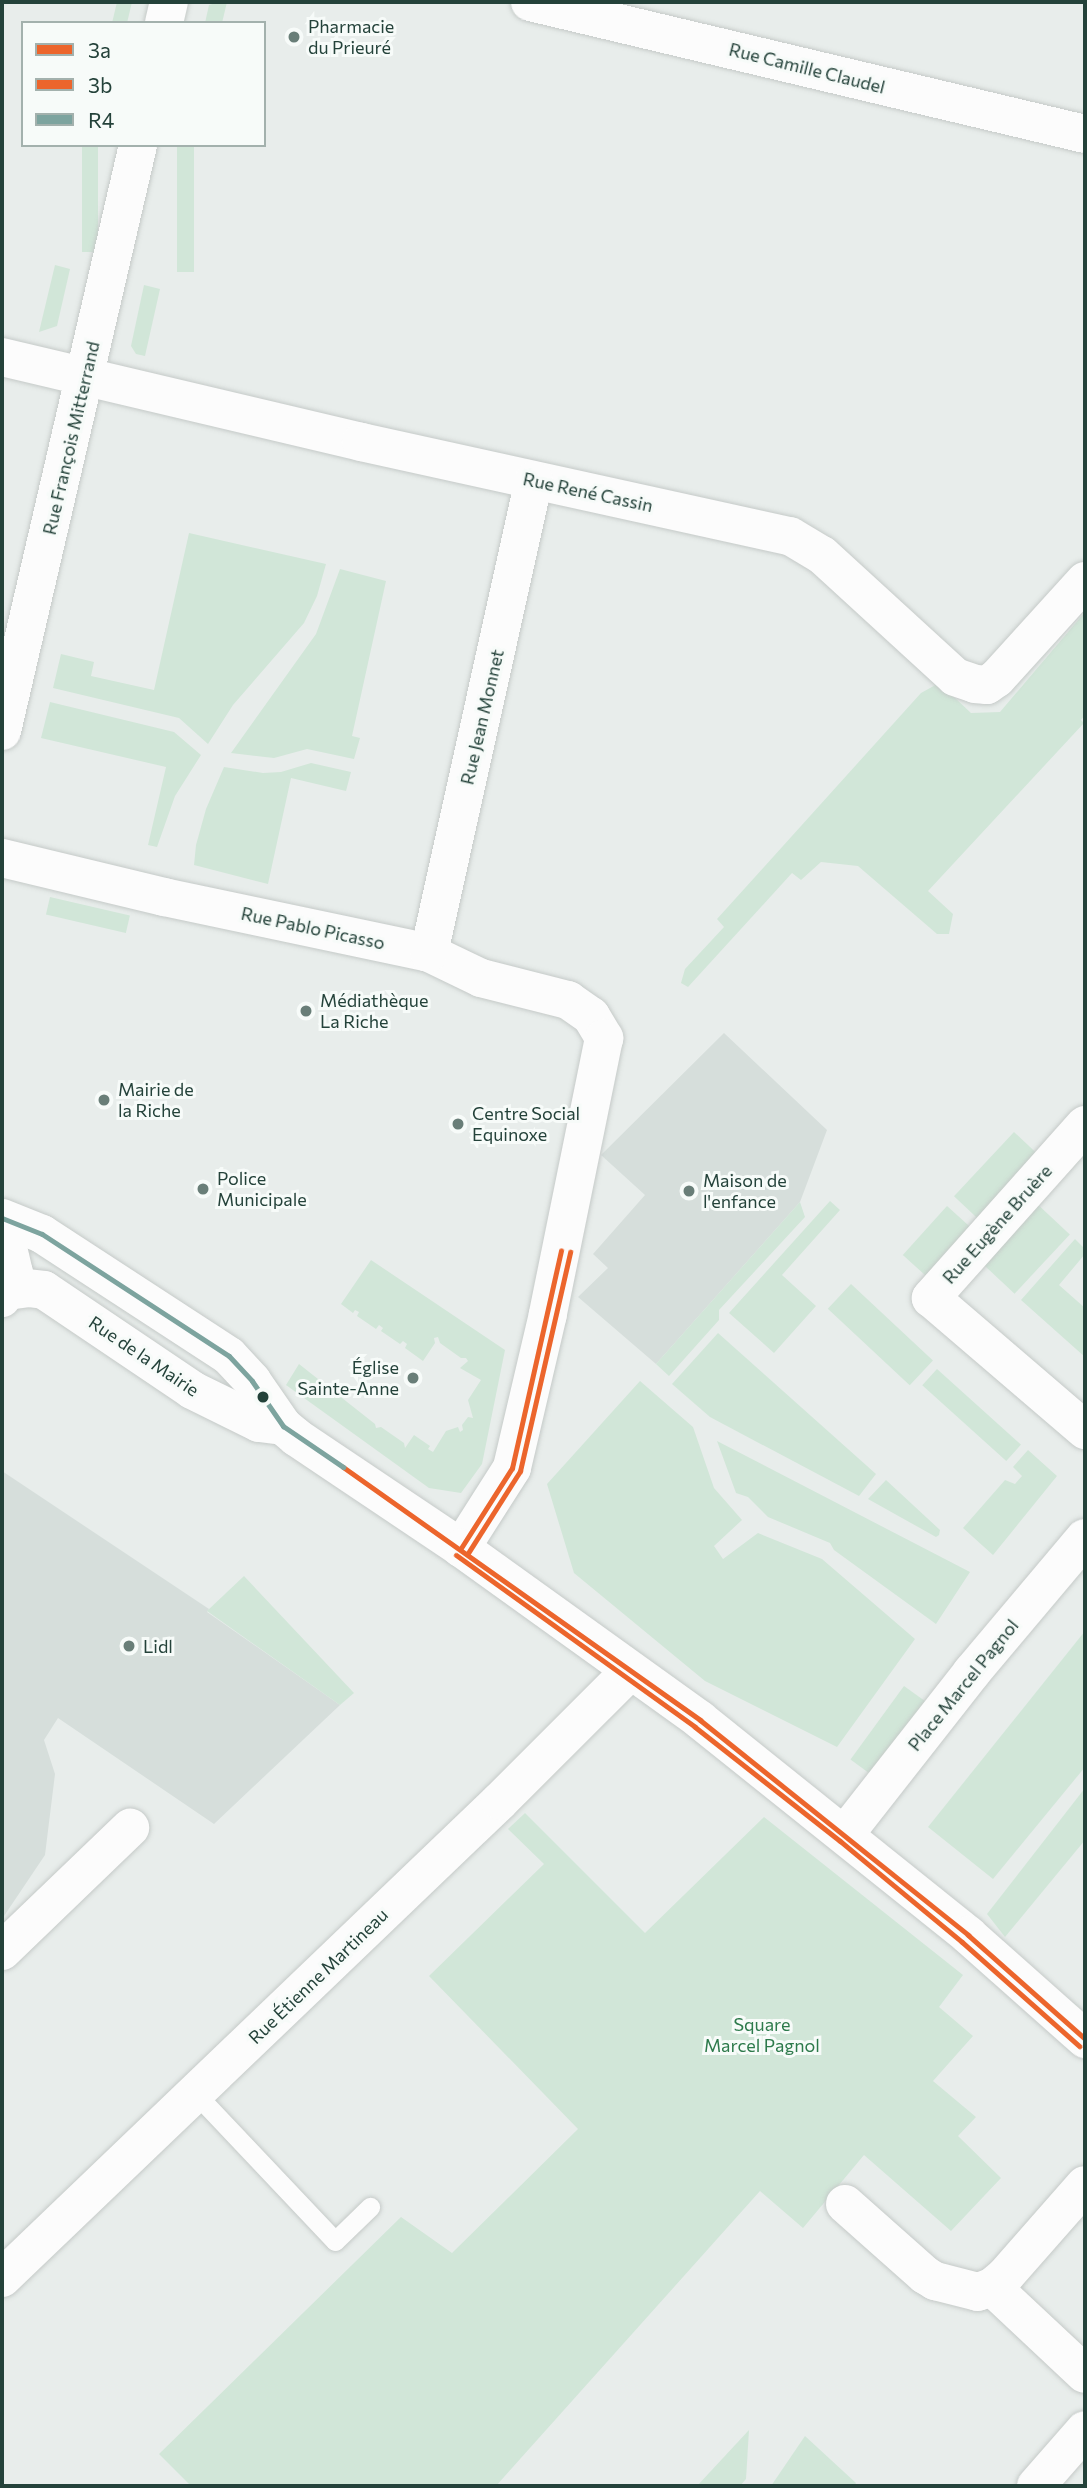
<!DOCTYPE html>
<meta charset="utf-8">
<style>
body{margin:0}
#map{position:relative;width:1087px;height:2488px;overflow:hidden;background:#e8edeb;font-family:Commissioner,sans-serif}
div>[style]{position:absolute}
.built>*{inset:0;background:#d6dedb}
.green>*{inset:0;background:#d1e6d8;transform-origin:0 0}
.roads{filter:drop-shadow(0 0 2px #c5cac8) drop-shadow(0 0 2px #c5cac8)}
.lane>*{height:19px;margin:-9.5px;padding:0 9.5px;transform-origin:9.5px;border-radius:9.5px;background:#fcfcfc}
.street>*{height:38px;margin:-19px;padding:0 19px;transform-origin:19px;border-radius:19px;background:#fcfcfc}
.secondary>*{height:38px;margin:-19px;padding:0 19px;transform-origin:19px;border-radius:19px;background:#fcfcfc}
.bus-1>*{height:5px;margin:-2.5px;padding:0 2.5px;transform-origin:2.5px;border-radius:2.5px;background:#ec652c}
.bus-2>*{height:5px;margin:-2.5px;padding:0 2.5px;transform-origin:2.5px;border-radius:2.5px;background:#ec652c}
.bus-3>*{height:5px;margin:-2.5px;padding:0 2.5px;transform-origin:2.5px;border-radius:2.5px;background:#7da49f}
.dots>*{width:19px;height:19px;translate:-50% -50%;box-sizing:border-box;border:4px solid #f7fbf9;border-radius:50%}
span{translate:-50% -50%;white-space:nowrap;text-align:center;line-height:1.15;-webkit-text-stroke:6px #f7fbf9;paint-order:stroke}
.poi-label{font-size:18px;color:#24423a}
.left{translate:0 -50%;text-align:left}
.right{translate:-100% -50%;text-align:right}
.street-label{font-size:18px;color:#24423a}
.park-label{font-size:18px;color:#2d7a4b}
.frame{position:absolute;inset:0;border:4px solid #24423a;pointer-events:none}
.legend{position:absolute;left:21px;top:21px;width:245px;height:126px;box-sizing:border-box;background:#f7fbf9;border:2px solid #a3b1ad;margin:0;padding:9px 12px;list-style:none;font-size:21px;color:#24423a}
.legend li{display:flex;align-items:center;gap:14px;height:35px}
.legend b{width:35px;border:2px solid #a3b1ad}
</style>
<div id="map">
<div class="built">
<div style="clip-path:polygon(724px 1033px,827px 1130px,800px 1202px,656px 1364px,578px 1297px,608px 1268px,593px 1254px,645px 1195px,601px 1155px)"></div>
<div style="clip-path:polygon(2px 1471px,209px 1609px,207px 1612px,340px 1705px,214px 1824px,58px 1718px,44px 1740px,55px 1774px,45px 1855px,2px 1919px)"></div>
</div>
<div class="green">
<div style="clip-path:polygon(117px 2px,132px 2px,127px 23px,112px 23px)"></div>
<div style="clip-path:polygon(219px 2px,227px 2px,222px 23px,205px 23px,209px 5px)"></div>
<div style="left:82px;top:145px;width:16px;height:107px"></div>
<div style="left:177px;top:145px;width:17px;height:127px"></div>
<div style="clip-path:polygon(55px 265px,70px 269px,57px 326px,39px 332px)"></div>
<div style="clip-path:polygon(144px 285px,160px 289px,145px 356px,136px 354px,131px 346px)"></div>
<div style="clip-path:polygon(189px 533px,326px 564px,317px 596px,304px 623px,233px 705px,208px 744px,179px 718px,53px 688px,61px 654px,94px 662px,91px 676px,154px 690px)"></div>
<div style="clip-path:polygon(340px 569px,386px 581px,352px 736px,360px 738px,354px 759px,307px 749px,274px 758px,231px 753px,316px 634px)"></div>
<div style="clip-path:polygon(1085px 612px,1085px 715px,1081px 720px,1084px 723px,928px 891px,953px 914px,949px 934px,937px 934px,858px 866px,821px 862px,801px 880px,792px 873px,688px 987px,681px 983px,685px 969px,724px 927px,717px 919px,921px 693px,939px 683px,971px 713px,1000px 712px)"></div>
<div style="clip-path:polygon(50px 702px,174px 732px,201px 755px,175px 796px,157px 847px,148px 845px,166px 767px,41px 738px)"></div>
<div style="clip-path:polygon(311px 763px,351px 772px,346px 791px,291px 778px,268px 884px,194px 865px,196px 845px,206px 809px,224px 767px,263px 773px,281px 772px)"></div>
<div style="left:50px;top:897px;width:82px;height:18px;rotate:13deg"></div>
<div style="left:1014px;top:1132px;width:38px;height:88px;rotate:43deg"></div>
<div style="clip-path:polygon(830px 1201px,840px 1210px,782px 1275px,816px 1306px,774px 1353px,729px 1313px)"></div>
<div style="left:1034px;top:1201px;width:49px;height:81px;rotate:43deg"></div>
<div style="clip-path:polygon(800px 1202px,805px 1217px,719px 1310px,719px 1320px,669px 1376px,656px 1364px)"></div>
<div style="left:947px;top:1206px;width:38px;height:66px;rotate:42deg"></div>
<div style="clip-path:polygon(1075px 1239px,1085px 1249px,1085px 1254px,1059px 1285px,1085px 1308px,1085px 1357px,1021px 1300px)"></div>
<div style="clip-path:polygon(371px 1260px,505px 1350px,482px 1464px,461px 1493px,429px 1488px,286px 1385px,299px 1364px,375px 1424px,376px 1428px,381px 1427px,404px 1443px,405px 1448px,414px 1435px,430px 1446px,428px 1449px,433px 1452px,446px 1431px,458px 1427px,460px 1432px,463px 1430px,462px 1425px,468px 1417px,473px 1418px,468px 1400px,481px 1380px,460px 1368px,468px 1361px,466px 1358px,461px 1358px,440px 1343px,438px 1337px,434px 1338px,435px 1343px,423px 1361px,405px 1348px,407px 1344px,403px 1341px,400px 1344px,381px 1331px,383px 1328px,379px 1325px,376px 1329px,357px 1316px,359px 1312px,355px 1310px,353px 1313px,341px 1304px)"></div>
<div style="left:851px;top:1284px;width:112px;height:34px;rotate:43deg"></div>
<div style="clip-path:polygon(718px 1333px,876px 1474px,859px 1496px,710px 1417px,672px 1384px)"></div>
<div style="left:937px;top:1369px;width:113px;height:22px;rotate:42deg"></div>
<div style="clip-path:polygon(640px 1381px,693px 1427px,714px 1488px,742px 1520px,714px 1546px,723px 1559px,758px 1533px,822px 1559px,915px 1639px,837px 1747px,705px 1681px,574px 1573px,547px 1484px)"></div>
<div style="clip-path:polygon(717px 1441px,970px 1572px,936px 1624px,834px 1550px,830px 1543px,768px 1517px,748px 1497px,736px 1493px)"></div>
<div style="clip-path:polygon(1028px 1450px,1057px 1476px,993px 1555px,963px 1528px,1005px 1480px,1015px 1484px,1022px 1476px,1013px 1467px)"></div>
<div style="clip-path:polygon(886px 1480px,940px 1530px,939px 1535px,936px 1537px,868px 1499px)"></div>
<div style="clip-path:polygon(244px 1576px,354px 1693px,340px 1705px,207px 1611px)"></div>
<div style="clip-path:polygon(1085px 1631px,1085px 1767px,993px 1879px,928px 1827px)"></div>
<div style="left:904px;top:1686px;width:27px;height:91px;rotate:36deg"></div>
<div style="clip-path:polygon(1085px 1788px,1085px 1840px,1005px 1937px,987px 1914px)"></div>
<div style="clip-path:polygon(525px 1813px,645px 1933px,764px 1817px,963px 1975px,939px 2007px,973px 2036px,933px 2081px,976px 2117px,958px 2136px,1001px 2178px,951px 2231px,864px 2155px,803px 2228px,760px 2191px,496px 2486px,191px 2486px,159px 2454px,401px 2217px,452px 2253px,578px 2129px,429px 1976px,544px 1864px,508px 1829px)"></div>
<div style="clip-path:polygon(749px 2430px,746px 2479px,740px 2486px,697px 2486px)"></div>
<div style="clip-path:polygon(805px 2436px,856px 2483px,854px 2486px,771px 2486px)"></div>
</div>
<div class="roads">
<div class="lane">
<div style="left:196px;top:2094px;width:202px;rotate:46.6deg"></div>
<div style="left:335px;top:2241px;width:49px;rotate:-44.2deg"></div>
</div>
<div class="street">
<div style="left:530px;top:2px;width:570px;rotate:13.38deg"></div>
<div style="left:164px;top:23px;width:22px;rotate:-77deg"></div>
<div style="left:2px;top:357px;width:369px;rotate:13.3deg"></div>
<div style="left:361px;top:442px;width:439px;rotate:12.4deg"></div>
<div style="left:790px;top:536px;width:37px;rotate:31deg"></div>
<div style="left:822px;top:555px;width:180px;rotate:42.5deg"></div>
<div style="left:955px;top:677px;width:21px;rotate:19deg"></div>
<div style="left:975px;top:684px;width:12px;rotate:5deg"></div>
<div style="left:987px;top:685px;width:12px;rotate:-35deg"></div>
<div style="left:997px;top:678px;width:131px;rotate:-47.8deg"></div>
<div style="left:2px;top:731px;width:602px;rotate:-76.93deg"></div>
<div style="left:2px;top:858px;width:167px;rotate:13.5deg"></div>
<div style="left:164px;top:897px;width:271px;rotate:11.9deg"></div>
<div style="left:429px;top:953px;width:58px;rotate:25.7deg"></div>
<div style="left:481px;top:978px;width:90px;rotate:14.2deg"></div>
<div style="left:568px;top:1000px;width:28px;rotate:35deg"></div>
<div style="left:591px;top:1016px;width:26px;rotate:59deg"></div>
<div style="left:604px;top:1038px;width:282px;rotate:101.5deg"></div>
<div style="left:548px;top:1314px;width:158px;rotate:103.2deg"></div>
<div style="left:512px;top:1468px;width:95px;rotate:122.5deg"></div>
<div style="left:429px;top:953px;width:484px;rotate:-77.5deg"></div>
<div style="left:1085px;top:1125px;width:232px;rotate:131.7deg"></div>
<div style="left:931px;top:1298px;width:203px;rotate:40.6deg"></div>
<div style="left:845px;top:1834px;width:206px;rotate:-51.9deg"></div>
<div style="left:972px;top:1672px;width:175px;rotate:-49.9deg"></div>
<div style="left:2px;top:1951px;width:178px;rotate:-43.9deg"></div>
<div style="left:845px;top:2204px;width:107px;rotate:41.6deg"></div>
<div style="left:925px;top:2275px;width:12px;rotate:31deg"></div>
<div style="left:935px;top:2281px;width:44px;rotate:14.3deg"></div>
<div style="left:978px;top:2292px;width:15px;rotate:-20deg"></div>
<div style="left:992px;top:2287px;width:17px;rotate:-40deg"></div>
<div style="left:1005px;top:2276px;width:121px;rotate:-48.7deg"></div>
<div style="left:2px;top:2278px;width:690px;rotate:-43.77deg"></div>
<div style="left:500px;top:1801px;width:184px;rotate:-45deg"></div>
<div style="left:992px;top:2287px;width:127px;rotate:43.1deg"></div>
<div style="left:1036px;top:2486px;width:74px;rotate:-48.8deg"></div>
</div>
<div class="secondary">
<div style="left:2px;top:1218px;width:43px;rotate:21.8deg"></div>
<div style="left:42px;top:1234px;width:223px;rotate:33.1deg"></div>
<div style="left:229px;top:1356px;width:34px;rotate:47deg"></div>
<div style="left:252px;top:1381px;width:55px;rotate:55.4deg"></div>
<div style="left:283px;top:1426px;width:17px;rotate:40deg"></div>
<div style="left:296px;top:1437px;width:199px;rotate:33.9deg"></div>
<div style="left:461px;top:1548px;width:294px;rotate:35.7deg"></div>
<div style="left:700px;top:1720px;width:344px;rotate:38.7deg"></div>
<div style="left:968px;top:1935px;width:157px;rotate:41.6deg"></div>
<div style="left:2px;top:1222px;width:52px;rotate:76.8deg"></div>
<div style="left:14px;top:1273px;width:28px;rotate:116deg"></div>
<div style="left:7px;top:1291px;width:21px;rotate:-8deg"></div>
<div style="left:28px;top:1288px;width:16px;rotate:7deg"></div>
<div style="left:44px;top:1290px;width:179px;rotate:34deg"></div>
<div style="left:192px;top:1390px;width:75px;rotate:26.2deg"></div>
<div style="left:259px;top:1423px;width:24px;rotate:7deg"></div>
</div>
</div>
<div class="bus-1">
<div style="left:343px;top:1467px;width:438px;rotate:35.3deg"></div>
<div style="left:700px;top:1720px;width:344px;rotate:38.7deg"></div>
<div style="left:968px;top:1935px;width:157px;rotate:41.6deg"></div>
<div style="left:461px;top:1548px;width:95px;rotate:-57.5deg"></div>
<div style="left:512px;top:1468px;width:223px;rotate:-77.3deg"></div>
</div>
<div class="bus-2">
<div style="left:468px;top:1553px;width:97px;rotate:-57.6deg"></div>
<div style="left:520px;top:1471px;width:225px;rotate:-77.1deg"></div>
<div style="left:456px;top:1555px;width:294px;rotate:35.7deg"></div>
<div style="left:695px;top:1727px;width:184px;rotate:38.2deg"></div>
<div style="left:840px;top:1841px;width:158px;rotate:39.6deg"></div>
<div style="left:962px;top:1942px;width:157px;rotate:41.6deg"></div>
</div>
<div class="bus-3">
<div style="left:2px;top:1218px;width:43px;rotate:21.8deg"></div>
<div style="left:42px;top:1234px;width:223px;rotate:33.1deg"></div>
<div style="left:229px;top:1356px;width:34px;rotate:47deg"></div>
<div style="left:252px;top:1381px;width:55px;rotate:55.4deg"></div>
<div style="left:283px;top:1426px;width:73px;rotate:34.3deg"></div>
</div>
<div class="dots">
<div style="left:294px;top:37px;background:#697e78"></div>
<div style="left:306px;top:1011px;background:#697e78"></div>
<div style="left:104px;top:1100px;background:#697e78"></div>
<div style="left:458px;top:1124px;background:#697e78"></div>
<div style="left:203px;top:1189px;background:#697e78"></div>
<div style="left:689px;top:1191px;background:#697e78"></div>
<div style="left:413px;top:1378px;background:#697e78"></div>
<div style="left:263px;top:1397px;background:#24423a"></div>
<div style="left:129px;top:1646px;background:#697e78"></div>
</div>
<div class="poi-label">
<span class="left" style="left:308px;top:37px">Pharmacie<br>du Prieuré</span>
<span class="left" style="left:320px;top:1011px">Médiathèque<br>La Riche</span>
<span class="left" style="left:118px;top:1100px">Mairie de<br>la Riche</span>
<span class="left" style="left:472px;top:1124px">Centre Social<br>Equinoxe</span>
<span class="left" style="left:217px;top:1189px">Police<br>Municipale</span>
<span class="left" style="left:703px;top:1191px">Maison de<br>l'enfance</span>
<span class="right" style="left:399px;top:1378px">Église<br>Sainte-Anne</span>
<span class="left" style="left:143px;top:1646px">Lidl</span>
</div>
<div class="street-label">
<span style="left:807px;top:68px;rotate:14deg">Rue Camille Claudel</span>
<span style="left:71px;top:438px;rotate:-77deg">Rue François Mitterrand</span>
<span style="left:588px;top:492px;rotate:12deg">Rue René Cassin</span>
<span style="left:482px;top:717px;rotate:-77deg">Rue Jean Monnet</span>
<span style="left:313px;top:928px;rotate:12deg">Rue Pablo Picasso</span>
<span style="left:997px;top:1224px;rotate:-48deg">Rue Eugène Bruère</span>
<span style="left:144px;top:1356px;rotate:34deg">Rue de la Mairie</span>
<span style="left:963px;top:1685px;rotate:-51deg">Place Marcel Pagnol</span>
<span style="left:318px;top:1976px;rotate:-44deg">Rue Étienne Martineau</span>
</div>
<div class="park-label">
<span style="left:762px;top:2035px">Square<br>Marcel Pagnol</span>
</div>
<div class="frame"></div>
<ul class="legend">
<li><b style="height:9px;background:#ec652c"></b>3a</li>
<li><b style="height:9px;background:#ec652c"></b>3b</li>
<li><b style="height:9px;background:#7da49f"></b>R4</li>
</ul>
</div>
